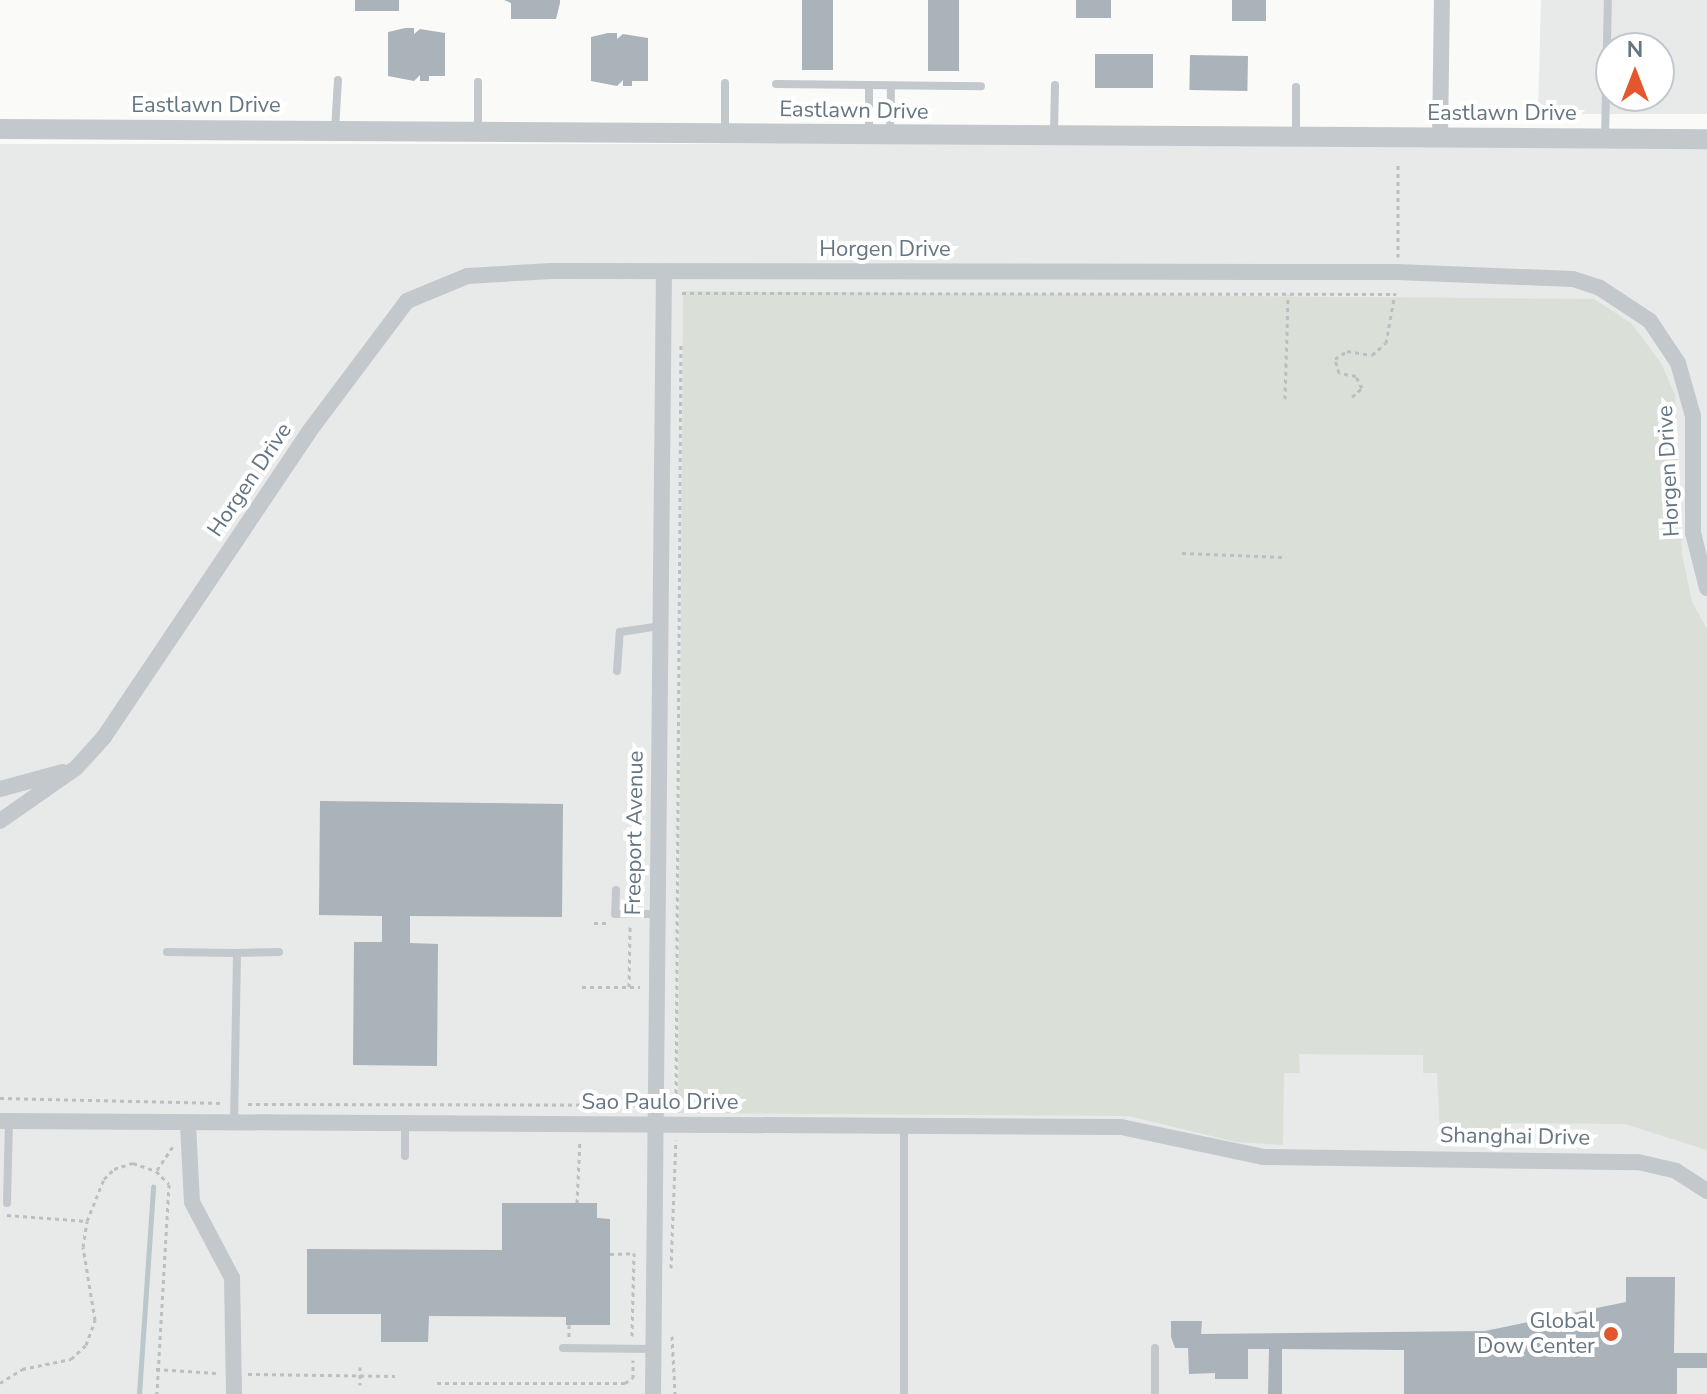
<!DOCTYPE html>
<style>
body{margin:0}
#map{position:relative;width:1707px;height:1394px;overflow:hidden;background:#fafaf8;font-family:"Nunito Sans",sans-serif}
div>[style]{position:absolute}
.built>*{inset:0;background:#e8e9e9;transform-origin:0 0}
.green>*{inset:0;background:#dadfd7}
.stream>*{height:5px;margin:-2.5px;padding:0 2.5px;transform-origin:2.5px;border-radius:2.5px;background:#bbc7cb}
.building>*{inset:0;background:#aab3b9;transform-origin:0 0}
.path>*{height:3px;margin-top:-1.5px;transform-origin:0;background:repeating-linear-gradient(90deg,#bbbfc2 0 4px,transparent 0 8px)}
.service>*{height:8px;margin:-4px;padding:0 4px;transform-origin:4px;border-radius:4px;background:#c3c8cc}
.minor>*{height:16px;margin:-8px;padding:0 8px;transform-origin:8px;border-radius:8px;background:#c3c8cc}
.tertiary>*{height:20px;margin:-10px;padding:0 10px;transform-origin:10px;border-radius:10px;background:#c3c8cc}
.dots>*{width:22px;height:22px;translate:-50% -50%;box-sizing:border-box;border:4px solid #fff;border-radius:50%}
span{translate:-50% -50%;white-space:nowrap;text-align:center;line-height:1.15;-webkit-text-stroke:8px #fff;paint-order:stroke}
.street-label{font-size:22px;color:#657683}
.poi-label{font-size:22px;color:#657683}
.right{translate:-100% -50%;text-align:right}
.north{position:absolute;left:1595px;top:32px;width:80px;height:80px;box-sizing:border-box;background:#fff;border:2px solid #c1c8cd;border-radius:50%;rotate:0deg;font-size:22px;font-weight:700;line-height:32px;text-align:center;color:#657683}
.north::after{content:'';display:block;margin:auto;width:28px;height:36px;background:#e4572e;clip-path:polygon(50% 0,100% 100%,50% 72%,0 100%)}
</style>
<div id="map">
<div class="built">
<div style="clip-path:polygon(evenodd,1541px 0,1707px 0,1707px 114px,1538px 114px,1541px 0,1611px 48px,1659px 48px,1659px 96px,1611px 96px,1611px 48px)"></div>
<div style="left:0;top:144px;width:1707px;height:1250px"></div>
</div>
<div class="green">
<div style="clip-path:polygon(683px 291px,1594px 299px,1631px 323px,1661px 363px,1675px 395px,1682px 554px,1692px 602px,1707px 629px,1707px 1150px,1625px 1124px,1510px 1123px,1499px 1132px,1440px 1133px,1437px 1073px,1423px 1073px,1423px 1055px,1299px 1054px,1300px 1073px,1284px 1073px,1283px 1145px,1236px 1142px,1129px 1116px,678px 1113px)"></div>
</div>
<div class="stream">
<div style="left:139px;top:1394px;width:208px;rotate:-86.1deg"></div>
</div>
<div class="building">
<div style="left:355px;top:0;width:44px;height:11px"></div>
<div style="clip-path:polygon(504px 0,560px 0,560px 3px,556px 19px,511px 19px,511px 3px)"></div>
<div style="left:802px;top:0;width:31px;height:70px"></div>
<div style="left:928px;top:0;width:31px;height:71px"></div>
<div style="left:1076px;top:0;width:35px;height:18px"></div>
<div style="left:1232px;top:0;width:34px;height:21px"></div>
<div style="clip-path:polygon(405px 28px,414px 28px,414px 34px,420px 29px,445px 33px,445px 76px,429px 76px,429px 81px,420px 81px,420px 75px,414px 81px,388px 76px,388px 32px)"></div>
<div style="clip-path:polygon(608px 33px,617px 33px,617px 39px,623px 34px,648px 38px,648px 81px,632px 81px,632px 86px,623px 86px,623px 80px,617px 86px,591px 81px,591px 37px)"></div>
<div style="left:1095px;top:54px;width:58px;height:34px"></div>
<div style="left:1190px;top:55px;width:58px;height:35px;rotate:1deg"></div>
<div style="clip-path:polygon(320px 801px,563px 804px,562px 917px,410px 916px,410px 943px,438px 944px,437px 1066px,353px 1065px,354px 942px,382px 942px,382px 916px,319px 915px)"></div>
<div style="clip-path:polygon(502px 1203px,597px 1203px,597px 1218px,610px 1219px,610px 1325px,566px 1325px,566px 1317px,429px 1316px,428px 1342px,381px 1342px,381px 1314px,307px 1314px,307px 1249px,502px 1250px)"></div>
<div style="clip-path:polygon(1626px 1277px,1675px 1277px,1674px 1353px,1707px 1353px,1707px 1368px,1677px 1368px,1677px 1394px,1404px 1394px,1404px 1350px,1282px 1349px,1282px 1394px,1268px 1394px,1269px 1349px,1248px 1349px,1248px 1379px,1215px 1379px,1215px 1373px,1189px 1374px,1188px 1348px,1175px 1348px,1171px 1337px,1171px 1321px,1202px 1321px,1201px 1334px,1485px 1331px,1626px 1302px)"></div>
</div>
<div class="path">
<div style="left:1398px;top:257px;width:92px;rotate:-90deg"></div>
<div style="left:682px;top:293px;width:713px;rotate:0.08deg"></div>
<div style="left:1352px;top:397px;width:13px;rotate:-42deg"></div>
<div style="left:1362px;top:388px;width:13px;rotate:-117deg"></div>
<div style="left:1356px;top:376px;width:17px;rotate:-170deg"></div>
<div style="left:1339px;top:373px;width:15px;rotate:-106deg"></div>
<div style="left:1335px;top:359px;width:14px;rotate:-34deg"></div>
<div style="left:1347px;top:351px;width:25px;rotate:9deg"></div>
<div style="left:1372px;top:355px;width:18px;rotate:-41deg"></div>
<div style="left:1386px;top:343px;width:51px;rotate:-79.8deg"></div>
<div style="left:1285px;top:399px;width:104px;rotate:-88.3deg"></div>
<div style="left:1182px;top:553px;width:100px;rotate:2.3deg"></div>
<div style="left:594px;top:923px;width:12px"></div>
<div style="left:582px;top:987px;width:58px"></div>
<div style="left:629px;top:987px;width:60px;rotate:-89deg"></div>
<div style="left:0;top:1098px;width:224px;rotate:1.3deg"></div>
<div style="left:248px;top:1104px;width:392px;rotate:0.1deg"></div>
<div style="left:676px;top:1109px;width:765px;rotate:-89.63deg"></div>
<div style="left:157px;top:1170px;width:29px;rotate:-56deg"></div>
<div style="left:577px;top:1203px;width:63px;rotate:-87.3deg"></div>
<div style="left:7px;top:1215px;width:80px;rotate:4.3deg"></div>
<div style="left:610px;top:1254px;width:24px;rotate:-2deg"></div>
<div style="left:671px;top:1268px;width:128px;rotate:-87.8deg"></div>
<div style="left:569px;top:1325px;width:12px;rotate:90deg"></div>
<div style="left:632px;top:1336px;width:83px;rotate:-88.6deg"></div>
<div style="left:672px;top:1336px;width:58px;rotate:87deg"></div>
<div style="left:360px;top:1367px;width:18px;rotate:90deg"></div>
<div style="left:156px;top:1369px;width:60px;rotate:3.8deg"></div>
<div style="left:248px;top:1374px;width:147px;rotate:0.8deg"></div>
<div style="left:0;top:1383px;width:26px;rotate:-32deg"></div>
<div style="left:22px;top:1369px;width:50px;rotate:-11.5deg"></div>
<div style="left:71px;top:1359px;width:21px;rotate:-43deg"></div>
<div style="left:86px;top:1345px;width:27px;rotate:-70deg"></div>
<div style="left:95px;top:1320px;width:74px;rotate:-99.3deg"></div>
<div style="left:83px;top:1247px;width:26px;rotate:-81deg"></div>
<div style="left:87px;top:1221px;width:45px;rotate:-68deg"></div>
<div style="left:104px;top:1179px;width:14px;rotate:-45deg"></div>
<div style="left:114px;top:1169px;width:20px;rotate:-18deg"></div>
<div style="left:133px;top:1163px;width:24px;rotate:19deg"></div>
<div style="left:156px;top:1171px;width:18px;rotate:45deg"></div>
<div style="left:169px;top:1184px;width:210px;rotate:93.3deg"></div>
<div style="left:437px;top:1383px;width:188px"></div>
<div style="left:625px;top:1383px;width:9px;rotate:-32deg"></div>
<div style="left:633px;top:1378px;width:18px;rotate:-90deg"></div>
</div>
<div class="service">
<div style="left:776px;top:84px;width:205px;rotate:0.6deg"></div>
<div style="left:478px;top:129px;width:47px;rotate:-90deg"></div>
<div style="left:335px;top:130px;width:50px;rotate:-86.6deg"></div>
<div style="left:725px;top:132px;width:49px;rotate:-90deg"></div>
<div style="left:869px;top:132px;width:47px;rotate:-90deg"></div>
<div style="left:1054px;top:132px;width:47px;rotate:-88.8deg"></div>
<div style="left:1296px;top:134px;width:47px;rotate:-90deg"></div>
<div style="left:890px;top:135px;width:49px;rotate:-88.8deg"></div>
<div style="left:1605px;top:138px;width:138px;rotate:-88.8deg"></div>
<div style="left:617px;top:671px;width:39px;rotate:-86deg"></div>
<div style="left:620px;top:632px;width:40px;rotate:-8.5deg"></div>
<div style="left:616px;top:890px;width:24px;rotate:92deg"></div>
<div style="left:615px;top:914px;width:41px"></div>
<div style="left:167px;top:952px;width:70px;rotate:0.8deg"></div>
<div style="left:237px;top:953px;width:170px;rotate:91deg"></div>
<div style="left:237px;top:953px;width:42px;rotate:-1.4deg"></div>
<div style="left:405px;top:1156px;width:32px;rotate:-90deg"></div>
<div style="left:7px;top:1203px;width:82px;rotate:-88.6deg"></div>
<div style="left:563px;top:1348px;width:90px;rotate:0.6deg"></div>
<div style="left:1155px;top:1348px;width:46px;rotate:90deg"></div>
<div style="left:904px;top:1394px;width:267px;rotate:-90deg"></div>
</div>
<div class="minor">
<div style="left:1440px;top:138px;width:138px;rotate:-89.2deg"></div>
<div style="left:0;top:789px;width:65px;rotate:-15.1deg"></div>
<div style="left:0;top:821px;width:93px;rotate:-34.9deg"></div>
<div style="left:76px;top:768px;width:42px;rotate:-47.9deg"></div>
<div style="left:104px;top:737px;width:366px;rotate:-56.1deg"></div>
<div style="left:308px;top:433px;width:165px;rotate:-53.1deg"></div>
<div style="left:407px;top:301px;width:65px;rotate:-22.6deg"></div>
<div style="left:467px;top:276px;width:85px;rotate:-3.4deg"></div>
<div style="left:552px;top:271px;width:845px;rotate:0.07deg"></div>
<div style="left:1397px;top:272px;width:176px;rotate:2.3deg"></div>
<div style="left:1573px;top:279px;width:28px;rotate:18deg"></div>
<div style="left:1600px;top:288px;width:60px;rotate:33.4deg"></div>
<div style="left:1650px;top:321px;width:50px;rotate:56.3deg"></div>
<div style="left:1678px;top:363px;width:55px;rotate:74.2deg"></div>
<div style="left:1693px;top:416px;width:117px;rotate:90deg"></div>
<div style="left:1693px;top:533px;width:57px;rotate:75.7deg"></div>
<div style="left:0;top:1121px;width:1121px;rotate:0.31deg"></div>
<div style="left:1121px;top:1127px;width:145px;rotate:11.9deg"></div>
<div style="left:1263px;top:1157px;width:375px;rotate:0.8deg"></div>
<div style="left:1638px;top:1162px;width:39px;rotate:13deg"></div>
<div style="left:1676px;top:1171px;width:37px;rotate:33deg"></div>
<div style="left:188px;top:1124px;width:78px;rotate:87.1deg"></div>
<div style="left:192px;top:1202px;width:86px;rotate:62.2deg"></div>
<div style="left:232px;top:1278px;width:116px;rotate:89deg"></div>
<div style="left:653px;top:1394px;width:1122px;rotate:-89.44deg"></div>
</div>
<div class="tertiary">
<div style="left:0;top:129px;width:1707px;rotate:0.34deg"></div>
</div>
<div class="dots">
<div style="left:1611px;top:1334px;background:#e4572e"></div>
</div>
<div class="street-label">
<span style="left:206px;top:106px">Eastlawn Drive</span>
<span style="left:854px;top:111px;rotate:1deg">Eastlawn Drive</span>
<span style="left:1502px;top:114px">Eastlawn Drive</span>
<span style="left:885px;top:250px">Horgen Drive</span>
<span style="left:1669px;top:471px;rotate:-93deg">Horgen Drive</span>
<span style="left:250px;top:480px;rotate:-56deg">Horgen Drive</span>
<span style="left:635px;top:833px;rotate:-89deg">Freeport Avenue</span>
<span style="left:660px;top:1103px">Sao Paulo Drive</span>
<span style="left:1515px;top:1137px;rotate:1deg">Shanghai Drive</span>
</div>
<div class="poi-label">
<span class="right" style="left:1595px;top:1334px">Global<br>Dow Center</span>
</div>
<div class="north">N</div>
</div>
